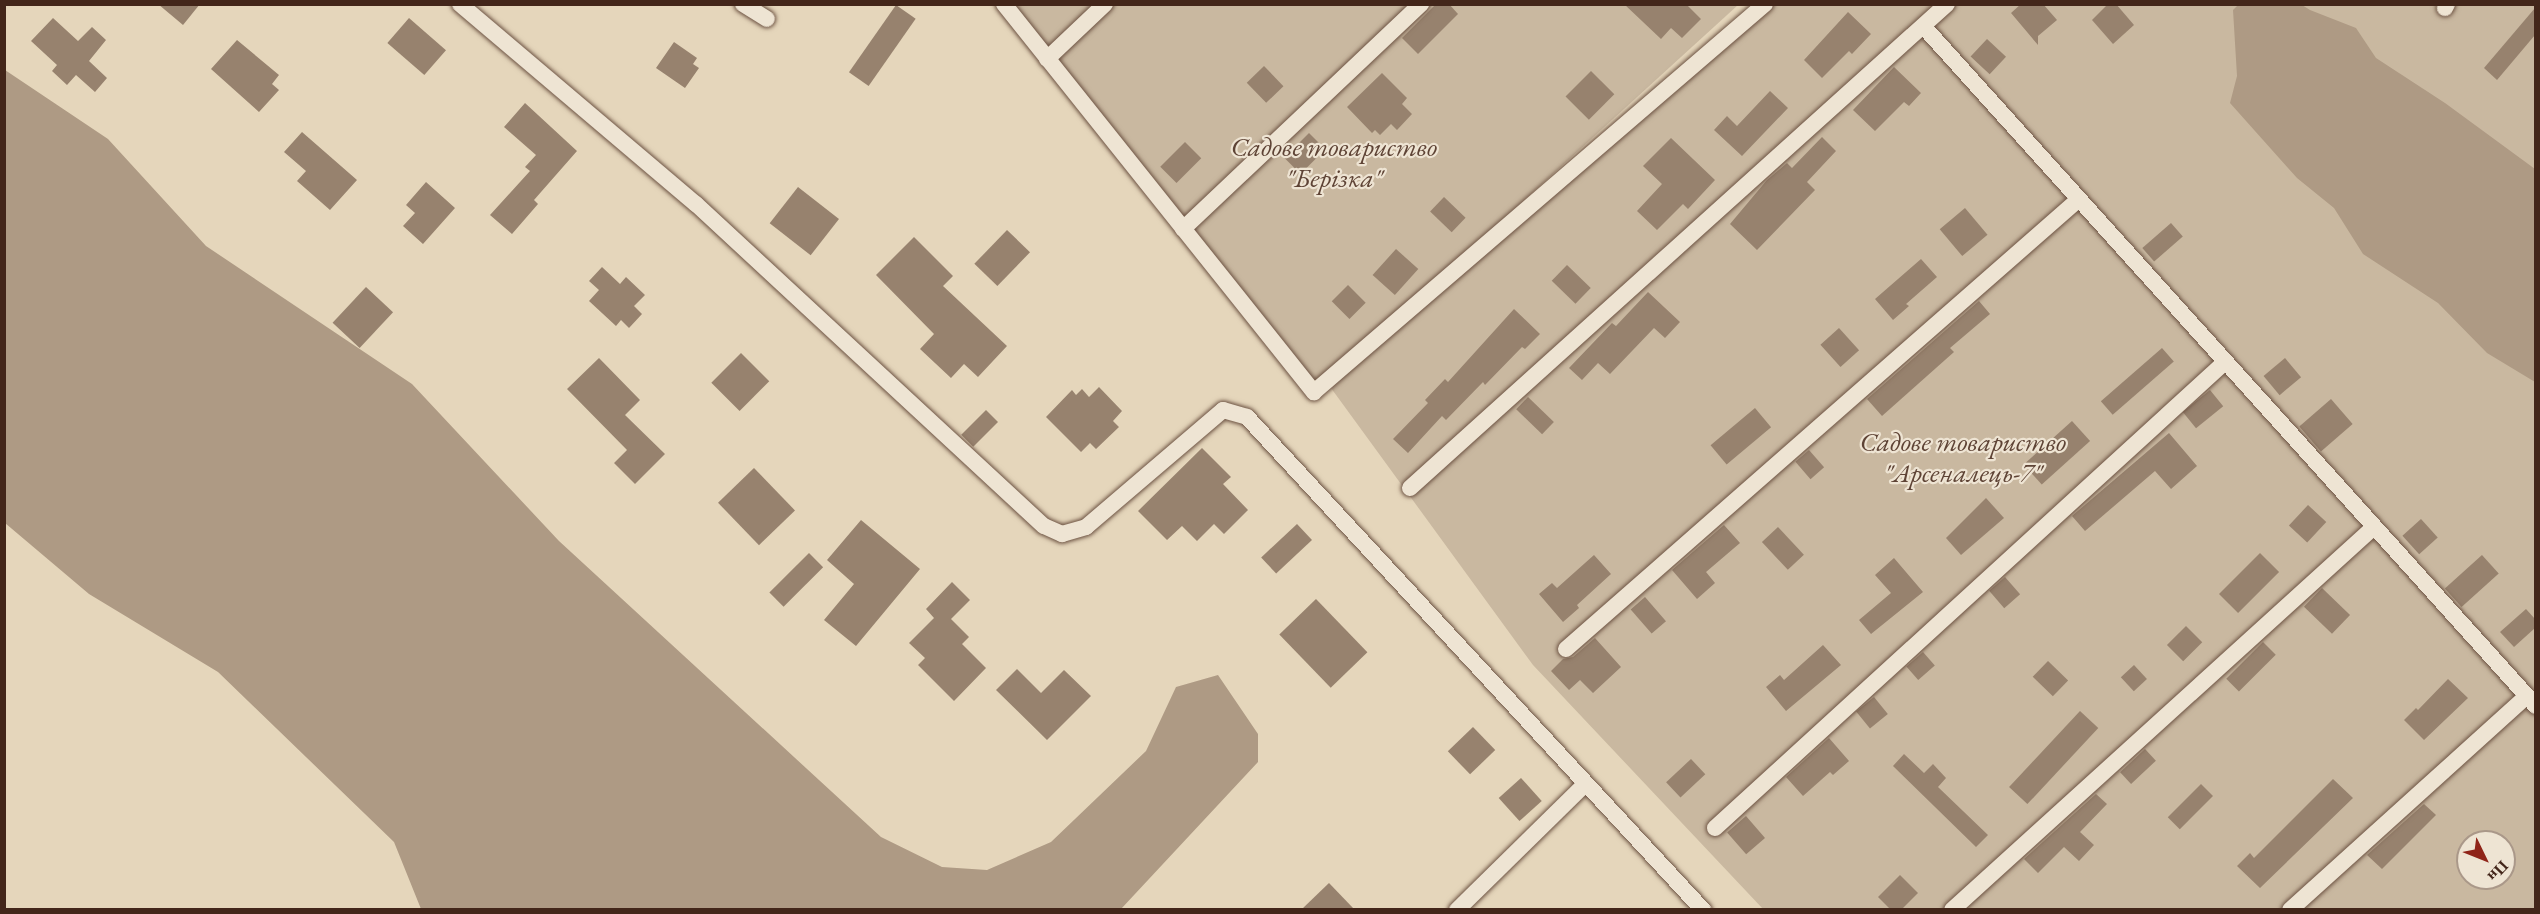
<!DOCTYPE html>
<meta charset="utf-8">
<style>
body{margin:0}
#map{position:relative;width:2540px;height:914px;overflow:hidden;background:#e5d6bb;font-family:"EB Garamond",serif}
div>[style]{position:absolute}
.green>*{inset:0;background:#c9b8a0}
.water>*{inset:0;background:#ae9a84}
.building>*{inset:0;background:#97826e;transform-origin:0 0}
.roads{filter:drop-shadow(0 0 2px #6c5242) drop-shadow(0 0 2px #6c5242)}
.street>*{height:16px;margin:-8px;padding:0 8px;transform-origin:8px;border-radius:8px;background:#eee4d3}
span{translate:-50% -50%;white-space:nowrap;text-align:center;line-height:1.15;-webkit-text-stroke:4.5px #eee4d3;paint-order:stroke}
.park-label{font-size:27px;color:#5e4335;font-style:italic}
.frame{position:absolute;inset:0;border:6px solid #43261a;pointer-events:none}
.north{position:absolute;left:2456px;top:830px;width:60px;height:60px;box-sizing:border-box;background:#eee4d3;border:2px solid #aa9889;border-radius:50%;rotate:133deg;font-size:16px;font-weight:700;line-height:24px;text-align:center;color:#43261a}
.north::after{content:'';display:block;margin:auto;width:21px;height:27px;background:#8f2418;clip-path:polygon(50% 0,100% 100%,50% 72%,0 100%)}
</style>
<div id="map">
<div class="green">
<div style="clip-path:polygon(1015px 5px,1738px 5px,1314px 392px)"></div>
<div style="clip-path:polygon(evenodd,1769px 5px,2535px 5px,2535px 909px,1763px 909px,1533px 665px,1331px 388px,1769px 5px,2468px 842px,2504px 842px,2504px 878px,2468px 878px,2468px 842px)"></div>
</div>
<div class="water">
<div style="clip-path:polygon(2238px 5px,2302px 5px,2310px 10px,2356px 28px,2376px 58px,2445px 103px,2535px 169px,2535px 382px,2487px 353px,2438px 303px,2363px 254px,2334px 208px,2297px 178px,2230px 103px,2237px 76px,2233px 10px)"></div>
<div style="clip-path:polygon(5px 70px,108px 139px,206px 246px,412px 384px,559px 541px,881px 837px,942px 867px,987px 870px,1051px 842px,1146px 751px,1176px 687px,1218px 675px,1258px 734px,1258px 762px,1121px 909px,421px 909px,394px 842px,218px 672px,89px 594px,5px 523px)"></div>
</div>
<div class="building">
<div style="clip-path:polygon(158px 4px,200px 4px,183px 25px)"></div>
<div style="clip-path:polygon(1436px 4px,1449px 4px,1458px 14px,1418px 54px,1402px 38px)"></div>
<div style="clip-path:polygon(1624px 4px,1686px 4px,1701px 19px,1682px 38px,1671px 28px,1661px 39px)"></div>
<div style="clip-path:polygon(2021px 4px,2043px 4px,2057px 20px,2038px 36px,2038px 45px,2011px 13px)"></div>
<div style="clip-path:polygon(2108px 4px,2116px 4px,2134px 25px,2113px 44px,2092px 20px)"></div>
<div style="left:896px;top:5px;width:24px;height:82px;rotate:35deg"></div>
<div style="clip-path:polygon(2535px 8px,2535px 35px,2497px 80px,2484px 68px)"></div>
<div style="clip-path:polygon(1848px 12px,1871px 34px,1852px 54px,1849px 51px,1822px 78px,1804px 60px)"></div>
<div style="clip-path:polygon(53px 18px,78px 41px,92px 27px,106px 40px,89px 61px,107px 78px,95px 92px,76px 75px,67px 85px,52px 71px,57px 65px,31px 41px)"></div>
<div style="left:409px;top:18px;width:49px;height:33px;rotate:41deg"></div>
<div style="left:1987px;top:39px;width:26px;height:24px;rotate:43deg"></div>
<div style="clip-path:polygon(237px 40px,279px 75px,272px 84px,279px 90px,259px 112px,211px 69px)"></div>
<div style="clip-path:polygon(674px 42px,697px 58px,693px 64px,699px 68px,685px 88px,656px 68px)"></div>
<div style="left:1264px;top:66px;width:28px;height:24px;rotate:46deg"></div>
<div style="clip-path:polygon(1894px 67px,1921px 93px,1909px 106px,1904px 102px,1875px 131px,1853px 110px)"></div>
<div style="left:1591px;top:71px;width:33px;height:36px;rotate:45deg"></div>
<div style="clip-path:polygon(1382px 73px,1407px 98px,1402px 104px,1412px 114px,1397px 130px,1391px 124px,1380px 135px,1375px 130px,1372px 133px,1347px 107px)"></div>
<div style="clip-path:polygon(1770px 91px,1788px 108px,1742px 156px,1714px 130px,1727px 116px,1737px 126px)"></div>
<div style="clip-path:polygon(525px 103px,577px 151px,534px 200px,538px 204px,512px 234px,490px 215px,530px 171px,525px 167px,536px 155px,504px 127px)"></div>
<div style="clip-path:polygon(302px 132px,357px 180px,330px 210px,297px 181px,306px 171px,284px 152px)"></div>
<div style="left:1309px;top:133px;width:23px;height:35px;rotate:45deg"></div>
<div style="clip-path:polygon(1822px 137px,1836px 151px,1807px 182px,1815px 190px,1757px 250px,1730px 224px,1767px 180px,1787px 163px,1792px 168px)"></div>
<div style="clip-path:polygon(1671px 138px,1715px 180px,1688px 209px,1683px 204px,1657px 230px,1637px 211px,1662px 184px,1643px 166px)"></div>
<div style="left:1185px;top:142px;width:23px;height:35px;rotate:45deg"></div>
<div style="clip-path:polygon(426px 182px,455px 208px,423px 244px,403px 226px,415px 213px,406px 205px)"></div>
<div style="left:798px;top:187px;width:52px;height:46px;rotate:38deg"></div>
<div style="left:1444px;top:197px;width:30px;height:20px;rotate:44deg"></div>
<div style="left:1965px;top:208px;width:35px;height:33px;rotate:50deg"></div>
<div style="left:2171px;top:223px;width:18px;height:38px;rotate:49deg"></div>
<div style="left:1007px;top:230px;width:32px;height:47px;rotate:44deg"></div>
<div style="clip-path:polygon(914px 237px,953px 276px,943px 286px,1007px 346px,978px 377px,964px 364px,951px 378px,920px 349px,934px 334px,876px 275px)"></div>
<div style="left:1396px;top:249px;width:30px;height:35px;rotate:42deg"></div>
<div style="clip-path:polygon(1921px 259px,1937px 277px,1906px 304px,1909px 306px,1893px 320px,1875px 299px)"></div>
<div style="left:1567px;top:265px;width:33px;height:22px;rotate:44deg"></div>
<div style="clip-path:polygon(602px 267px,620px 284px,626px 277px,645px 295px,634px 306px,642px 314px,629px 328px,621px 320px,616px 326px,589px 301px,599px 290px,589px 281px)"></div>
<div style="left:1348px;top:285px;width:25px;height:23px;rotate:45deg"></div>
<div style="left:366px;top:287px;width:37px;height:49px;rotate:43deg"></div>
<div style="clip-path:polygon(1648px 292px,1680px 322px,1665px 338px,1654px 328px,1610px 374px,1598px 363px,1582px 380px,1569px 368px,1612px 323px,1616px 326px)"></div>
<div style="clip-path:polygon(1979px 301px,1990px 314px,1950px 348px,1954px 352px,1882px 416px,1867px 399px)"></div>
<div style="clip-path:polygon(1514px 309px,1540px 334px,1525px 349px,1522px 347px,1485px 385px,1483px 382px,1446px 420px,1442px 416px,1408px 453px,1393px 439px,1428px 403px,1425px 400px,1445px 379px,1448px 382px)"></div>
<div style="left:1839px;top:328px;width:30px;height:25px;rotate:48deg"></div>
<div style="left:2162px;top:348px;width:18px;height:81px;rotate:49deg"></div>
<div style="left:741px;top:353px;width:40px;height:42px;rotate:45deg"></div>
<div style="clip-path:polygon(599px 358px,640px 400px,625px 415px,665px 454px,635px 484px,614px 463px,627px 450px,567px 389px)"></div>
<div style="left:2285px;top:358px;width:25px;height:28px;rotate:50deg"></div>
<div style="clip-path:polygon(1099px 387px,1122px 411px,1113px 421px,1119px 427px,1096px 449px,1090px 443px,1081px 452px,1046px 417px,1072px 390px,1076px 395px,1082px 389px,1089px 397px)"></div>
<div style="left:2210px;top:390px;width:21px;height:35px;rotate:51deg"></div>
<div style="left:1528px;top:397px;width:36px;height:17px;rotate:44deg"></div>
<div style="left:2331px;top:399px;width:33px;height:42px;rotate:49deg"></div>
<div style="left:1755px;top:408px;width:25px;height:58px;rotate:50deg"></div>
<div style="left:986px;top:410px;width:17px;height:35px;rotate:45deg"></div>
<div style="left:2072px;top:421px;width:27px;height:65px;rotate:48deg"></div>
<div style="clip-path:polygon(2169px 433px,2197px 466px,2171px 489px,2155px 471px,2085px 531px,2072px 516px)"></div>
<div style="clip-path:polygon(1202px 448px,1231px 477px,1223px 484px,1248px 510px,1224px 534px,1214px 524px,1197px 541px,1182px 526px,1167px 540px,1138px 511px)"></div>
<div style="left:1809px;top:450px;width:23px;height:18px;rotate:49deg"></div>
<div style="left:754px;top:468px;width:59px;height:50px;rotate:46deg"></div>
<div style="clip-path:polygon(1986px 498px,2004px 518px,1961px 555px,1946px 538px)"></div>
<div style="left:2308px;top:505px;width:25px;height:28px;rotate:43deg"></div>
<div style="left:2421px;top:519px;width:25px;height:25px;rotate:48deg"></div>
<div style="clip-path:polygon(861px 520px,920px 569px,856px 646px,824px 620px,854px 584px,827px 560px)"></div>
<div style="left:1297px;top:524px;width:22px;height:49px;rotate:47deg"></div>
<div style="clip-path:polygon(1724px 525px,1740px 543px,1706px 572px,1715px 583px,1697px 599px,1672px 570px)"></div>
<div style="left:1778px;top:527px;width:38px;height:22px;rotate:47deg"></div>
<div style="left:809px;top:553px;width:20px;height:56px;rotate:45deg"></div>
<div style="left:2260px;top:553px;width:27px;height:58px;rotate:45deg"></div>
<div style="clip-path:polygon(1594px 555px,1611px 574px,1577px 605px,1579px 608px,1563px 622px,1539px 594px,1552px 583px,1557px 588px)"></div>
<div style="left:2482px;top:555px;width:25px;height:50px;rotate:48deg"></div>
<div style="clip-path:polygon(1894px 558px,1923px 592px,1871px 634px,1859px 620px,1891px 593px,1875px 575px)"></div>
<div style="left:2005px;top:577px;width:23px;height:21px;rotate:49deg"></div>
<div style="clip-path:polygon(952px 582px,970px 600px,951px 619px,969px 637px,962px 644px,986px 668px,954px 701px,918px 665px,925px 658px,909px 643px,934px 618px,926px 609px)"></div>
<div style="left:2322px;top:588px;width:39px;height:26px;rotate:44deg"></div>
<div style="left:1645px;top:597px;width:32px;height:19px;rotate:49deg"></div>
<div style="left:1316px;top:599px;width:74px;height:51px;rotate:46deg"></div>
<div style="clip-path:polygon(2526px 609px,2535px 619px,2535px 628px,2514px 647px,2500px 632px)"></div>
<div style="left:2186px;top:626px;width:23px;height:27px;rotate:45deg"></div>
<div style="clip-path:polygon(1595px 638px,1621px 667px,1593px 693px,1580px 680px,1569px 690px,1551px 671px,1563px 659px,1573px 657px)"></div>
<div style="left:2263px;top:642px;width:18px;height:52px;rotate:45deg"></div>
<div style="clip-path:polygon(1823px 645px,1841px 665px,1786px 711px,1766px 687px,1780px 675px,1784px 680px)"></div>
<div style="left:1923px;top:652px;width:18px;height:22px;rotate:49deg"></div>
<div style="left:2048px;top:661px;width:28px;height:22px;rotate:44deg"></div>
<div style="left:2134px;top:665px;width:19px;height:18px;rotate:47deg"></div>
<div style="clip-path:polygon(1017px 669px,1041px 693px,1064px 670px,1091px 696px,1047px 740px,996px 690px)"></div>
<div style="clip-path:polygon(2448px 679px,2468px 698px,2424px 740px,2404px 720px,2416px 708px,2418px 710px)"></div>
<div style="left:1874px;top:697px;width:22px;height:23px;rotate:51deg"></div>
<div style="left:2080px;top:711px;width:25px;height:104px;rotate:43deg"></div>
<div style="left:1473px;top:727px;width:32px;height:35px;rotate:46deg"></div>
<div style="clip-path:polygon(1829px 738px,1849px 761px,1833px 775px,1830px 772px,1803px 796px,1786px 777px)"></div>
<div style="left:2145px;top:749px;width:16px;height:34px;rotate:47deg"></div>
<div style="clip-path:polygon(1904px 754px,1924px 773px,1933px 764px,1946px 778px,1938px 787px,1988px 835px,1976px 847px,1893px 766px)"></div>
<div style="left:1691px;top:759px;width:21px;height:34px;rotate:47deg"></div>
<div style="left:1521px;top:778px;width:31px;height:30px;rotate:48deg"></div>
<div style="clip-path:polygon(2333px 779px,2353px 798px,2260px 888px,2237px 866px,2250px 853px,2254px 858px)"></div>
<div style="left:2201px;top:784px;width:17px;height:47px;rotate:45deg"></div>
<div style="clip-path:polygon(2096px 794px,2107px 804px,2080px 832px,2094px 845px,2079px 861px,2064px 847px,2038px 873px,2024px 859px)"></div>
<div style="clip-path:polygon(2424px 804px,2436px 815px,2382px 869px,2367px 855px)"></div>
<div style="left:1746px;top:816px;width:29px;height:25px;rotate:49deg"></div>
<div style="clip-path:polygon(1900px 875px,1918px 893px,1902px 909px,1890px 909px,1878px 897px)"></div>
<div style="clip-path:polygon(1329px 883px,1354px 909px,1302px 909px)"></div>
</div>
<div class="roads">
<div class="street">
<div style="left:460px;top:4px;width:309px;rotate:40.3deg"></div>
<div style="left:696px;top:204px;width:474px;rotate:42.8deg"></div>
<div style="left:1044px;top:526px;width:20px;rotate:24deg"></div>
<div style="left:1062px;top:534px;width:25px;rotate:-16deg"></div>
<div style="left:1086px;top:527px;width:180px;rotate:-40.5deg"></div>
<div style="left:1223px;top:410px;width:25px;rotate:16deg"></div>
<div style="left:1247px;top:417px;width:672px;rotate:47.23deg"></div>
<div style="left:743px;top:4px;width:28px;rotate:32deg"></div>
<div style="left:1004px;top:4px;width:497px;rotate:51.4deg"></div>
<div style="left:1314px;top:392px;width:595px;rotate:-40.71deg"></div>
<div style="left:2445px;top:8px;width:4px;rotate:-63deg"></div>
<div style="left:1924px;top:27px;width:914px;rotate:47.97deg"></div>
<div style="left:1047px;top:59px;width:80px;rotate:-43.5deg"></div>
<div style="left:1183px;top:229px;width:328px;rotate:-43.4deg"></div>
<div style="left:1410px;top:488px;width:723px;rotate:-42.03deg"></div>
<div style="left:1566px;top:649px;width:682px;rotate:-41.26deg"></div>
<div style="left:1715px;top:828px;width:691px;rotate:-42.42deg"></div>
<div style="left:1457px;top:910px;width:180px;rotate:-44.5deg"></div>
<div style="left:1952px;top:910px;width:570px;rotate:-42.23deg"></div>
<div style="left:2290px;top:910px;width:319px;rotate:-42.1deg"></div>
</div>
</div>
<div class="park-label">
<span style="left:1334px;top:162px">Садове товариство<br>"Берізка"</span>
<span style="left:1963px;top:457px">Садове товариство<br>"Арсеналець-7"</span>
</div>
<div class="frame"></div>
<div class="north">Пн</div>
</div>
